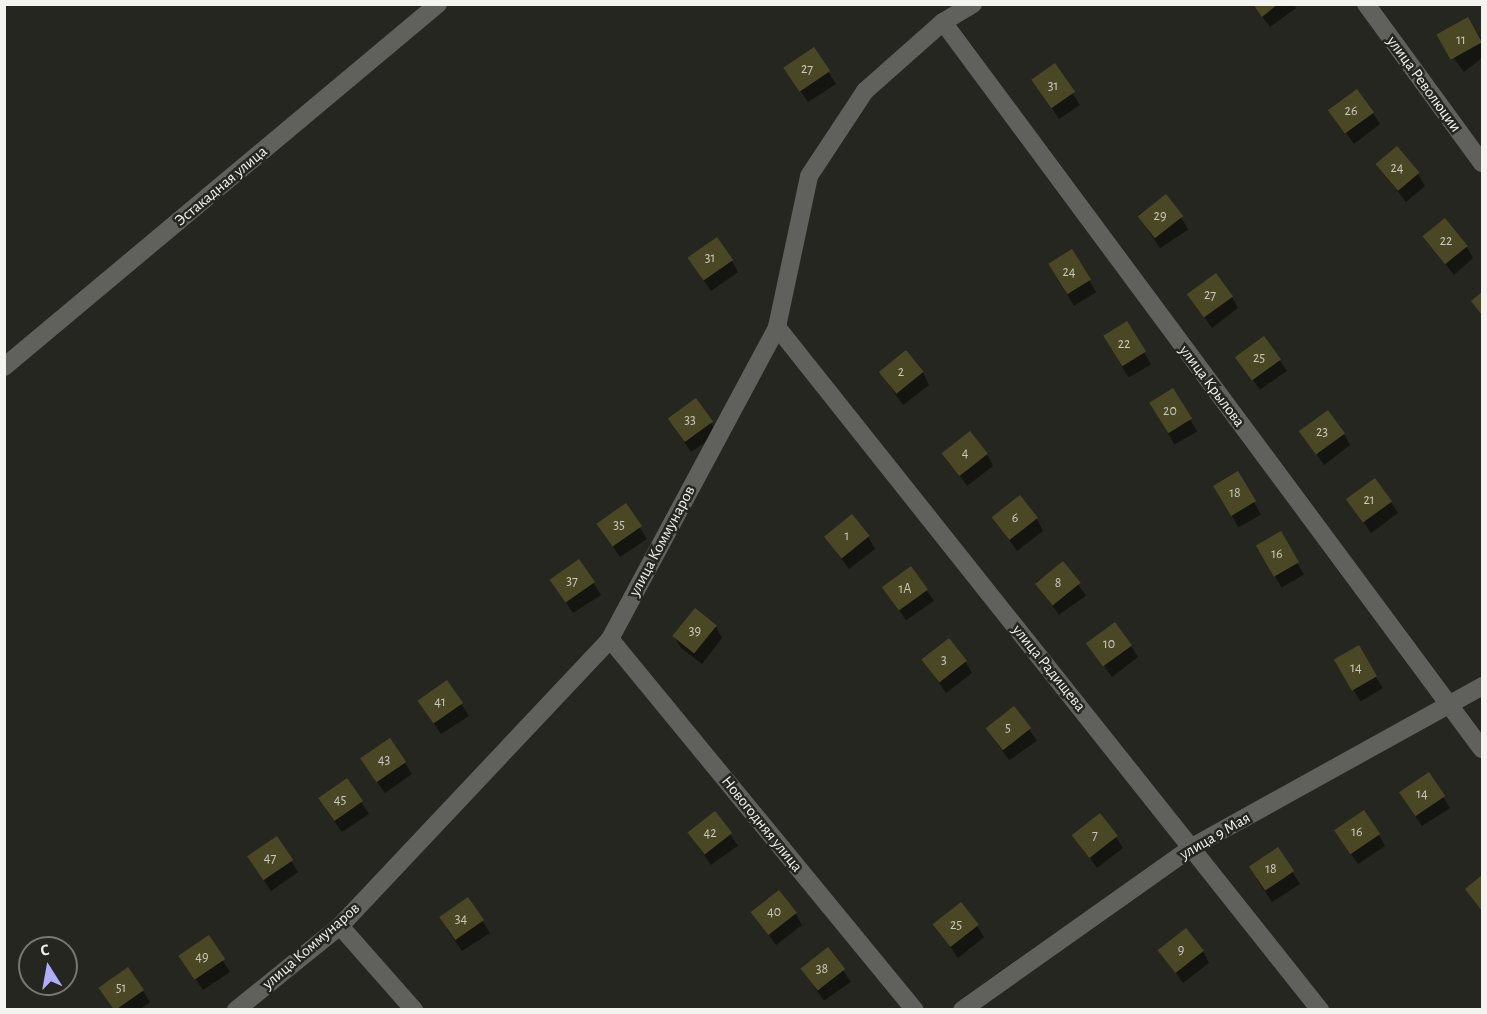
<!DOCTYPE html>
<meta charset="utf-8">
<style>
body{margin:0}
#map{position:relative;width:1487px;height:1014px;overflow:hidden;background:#262620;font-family:"Alegreya Sans",sans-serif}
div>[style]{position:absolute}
.shadow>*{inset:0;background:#0007;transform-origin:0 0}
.building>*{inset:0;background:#4a4824;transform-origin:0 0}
.minor>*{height:18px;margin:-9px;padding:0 9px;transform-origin:9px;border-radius:9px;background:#60605d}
span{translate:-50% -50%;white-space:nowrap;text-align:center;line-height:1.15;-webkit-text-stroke:5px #262620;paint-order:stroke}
.number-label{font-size:14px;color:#c9c8bc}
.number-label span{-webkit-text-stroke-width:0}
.street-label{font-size:16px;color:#f3f3ef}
.frame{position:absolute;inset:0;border:6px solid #f3f3ef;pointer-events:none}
.north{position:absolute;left:18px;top:936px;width:60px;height:60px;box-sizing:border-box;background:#262620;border:2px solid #787873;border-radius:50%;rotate:349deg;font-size:16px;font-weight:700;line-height:24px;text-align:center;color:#f3f3ef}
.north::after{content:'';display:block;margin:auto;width:21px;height:27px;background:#aeaefb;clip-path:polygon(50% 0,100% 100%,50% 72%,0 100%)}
</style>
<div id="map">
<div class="shadow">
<div style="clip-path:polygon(1253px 4px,1294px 4px,1296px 8px,1270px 27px)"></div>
<div style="clip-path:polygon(1468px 19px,1482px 40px,1482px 58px,1464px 72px,1448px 50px)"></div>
<div style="clip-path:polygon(814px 49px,836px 84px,808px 102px,793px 80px)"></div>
<div style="clip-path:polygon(1054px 65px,1080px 105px,1059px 119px,1040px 91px)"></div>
<div style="clip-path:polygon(1331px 111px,1373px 113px,1380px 124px,1354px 144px)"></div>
<div style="clip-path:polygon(1377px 164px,1418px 174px,1425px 186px,1406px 202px)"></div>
<div style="left:1166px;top:196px;width:40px;height:34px;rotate:56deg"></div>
<div style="clip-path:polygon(1425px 237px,1467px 247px,1473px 258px,1454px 275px)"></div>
<div style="left:1072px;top:252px;width:47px;height:26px;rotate:59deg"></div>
<div style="clip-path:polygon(732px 261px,738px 272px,711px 291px,696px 269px)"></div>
<div style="clip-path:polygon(1189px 295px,1232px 297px,1238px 308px,1212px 328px)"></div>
<div style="left:1127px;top:323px;width:48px;height:26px;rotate:60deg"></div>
<div style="left:1264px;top:338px;width:40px;height:33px;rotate:55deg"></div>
<div style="clip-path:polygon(880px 372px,923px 373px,929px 385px,903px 405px)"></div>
<div style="left:1173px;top:390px;width:48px;height:26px;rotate:60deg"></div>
<div style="clip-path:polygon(696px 400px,718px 434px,691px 452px,676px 430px)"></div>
<div style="clip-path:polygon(1301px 432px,1344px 434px,1350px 445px,1324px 465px)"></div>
<div style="clip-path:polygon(944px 453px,987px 454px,993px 466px,967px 486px)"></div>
<div style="left:1237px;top:473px;width:48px;height:26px;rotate:60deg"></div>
<div style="clip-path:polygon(1348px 500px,1391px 502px,1398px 513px,1371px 533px)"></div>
<div style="clip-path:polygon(625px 505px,647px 539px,620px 557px,605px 535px)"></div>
<div style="clip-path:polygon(994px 518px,1037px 519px,1043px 531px,1017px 551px)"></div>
<div style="left:1280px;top:533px;width:48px;height:26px;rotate:60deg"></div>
<div style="clip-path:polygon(825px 536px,868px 537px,875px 549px,849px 569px)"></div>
<div style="clip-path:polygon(579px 561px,601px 595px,573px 613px,558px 591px)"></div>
<div style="left:1063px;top:563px;width:40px;height:33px;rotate:55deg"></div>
<div style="left:911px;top:568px;width:40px;height:34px;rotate:55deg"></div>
<div style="clip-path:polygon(716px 627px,722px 638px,702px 664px,681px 648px,674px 636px)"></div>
<div style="clip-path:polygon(1089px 644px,1131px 646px,1138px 657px,1112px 677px)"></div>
<div style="left:1358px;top:647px;width:48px;height:26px;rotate:59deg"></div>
<div style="clip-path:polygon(923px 660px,965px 661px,972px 673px,946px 693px)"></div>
<div style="clip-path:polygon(447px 682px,469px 716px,441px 734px,426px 712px)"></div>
<div style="left:1014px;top:708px;width:40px;height:34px;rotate:55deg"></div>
<div style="clip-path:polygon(405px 763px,412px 774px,385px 793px,369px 771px)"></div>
<div style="clip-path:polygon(347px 780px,369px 814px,342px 832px,326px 810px)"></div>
<div style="clip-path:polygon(1443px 797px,1450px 808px,1422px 826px,1407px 804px)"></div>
<div style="left:715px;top:813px;width:40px;height:33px;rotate:55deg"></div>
<div style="clip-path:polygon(1074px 835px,1116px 837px,1123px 848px,1097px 868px)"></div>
<div style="clip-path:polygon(1379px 835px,1385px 846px,1358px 864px,1343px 842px)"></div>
<div style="clip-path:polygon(1278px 849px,1300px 884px,1272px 902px,1257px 879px)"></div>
<div style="clip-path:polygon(291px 861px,298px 872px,271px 891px,256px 868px)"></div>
<div style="clip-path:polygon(468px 899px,490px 933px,462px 951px,447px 929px)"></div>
<div style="clip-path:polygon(753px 912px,795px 913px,802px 925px,776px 945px)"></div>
<div style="clip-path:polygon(935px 925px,977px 926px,984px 937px,958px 958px)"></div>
<div style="clip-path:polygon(208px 938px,230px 972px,203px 990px,188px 968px)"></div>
<div style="left:828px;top:949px;width:40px;height:33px;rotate:55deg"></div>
<div style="clip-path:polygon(1160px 950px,1203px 951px,1209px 963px,1183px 983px)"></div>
<div style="clip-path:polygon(143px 991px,150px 1002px,139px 1010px,115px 1010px)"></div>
</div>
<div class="building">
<div style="clip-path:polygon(1253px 4px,1278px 4px,1262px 17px)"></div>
<div style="left:1468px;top:17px;width:29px;height:36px;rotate:61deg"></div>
<div style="left:814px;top:47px;width:29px;height:37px;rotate:56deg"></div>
<div style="left:1055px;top:63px;width:35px;height:29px;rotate:55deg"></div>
<div style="left:1357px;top:89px;width:29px;height:36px;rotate:54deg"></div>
<div style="left:1397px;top:146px;width:35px;height:28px;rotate:50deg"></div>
<div style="left:1166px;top:194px;width:28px;height:36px;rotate:52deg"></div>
<div style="left:1445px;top:218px;width:36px;height:29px;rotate:51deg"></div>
<div style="left:717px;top:237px;width:28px;height:36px;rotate:55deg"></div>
<div style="left:1072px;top:249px;width:36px;height:28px;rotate:58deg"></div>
<div style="left:1216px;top:273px;width:29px;height:36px;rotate:54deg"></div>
<div style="clip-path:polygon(1482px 292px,1482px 315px,1471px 301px)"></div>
<div style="left:1127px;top:321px;width:36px;height:28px;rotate:58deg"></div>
<div style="left:1264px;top:336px;width:29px;height:36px;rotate:54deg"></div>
<div style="left:906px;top:350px;width:28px;height:35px;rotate:51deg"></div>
<div style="left:1173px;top:388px;width:36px;height:28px;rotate:58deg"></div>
<div style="left:696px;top:398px;width:29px;height:35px;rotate:54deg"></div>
<div style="left:1328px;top:410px;width:29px;height:36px;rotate:54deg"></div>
<div style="left:970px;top:431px;width:29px;height:36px;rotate:52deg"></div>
<div style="left:1238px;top:471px;width:35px;height:29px;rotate:59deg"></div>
<div style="left:1375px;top:478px;width:29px;height:36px;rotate:54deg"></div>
<div style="left:1020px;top:495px;width:29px;height:36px;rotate:52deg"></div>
<div style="left:626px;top:503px;width:28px;height:36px;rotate:55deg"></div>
<div style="left:852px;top:514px;width:28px;height:36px;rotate:51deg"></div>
<div style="left:1281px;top:531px;width:36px;height:29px;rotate:60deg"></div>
<div style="left:579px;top:559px;width:28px;height:36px;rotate:55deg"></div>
<div style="left:1063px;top:561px;width:28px;height:36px;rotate:51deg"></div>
<div style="left:911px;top:566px;width:29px;height:36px;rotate:54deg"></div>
<div style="left:695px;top:608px;width:28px;height:36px;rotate:39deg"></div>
<div style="left:1115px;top:622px;width:29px;height:36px;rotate:54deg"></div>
<div style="left:949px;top:638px;width:29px;height:35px;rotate:52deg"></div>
<div style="left:1359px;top:645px;width:36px;height:29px;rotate:60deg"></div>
<div style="left:447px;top:680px;width:28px;height:36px;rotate:55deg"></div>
<div style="left:1014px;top:706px;width:28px;height:36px;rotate:52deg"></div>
<div style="left:390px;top:738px;width:29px;height:36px;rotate:56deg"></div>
<div style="left:1429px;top:772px;width:29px;height:36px;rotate:56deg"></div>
<div style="left:347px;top:778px;width:28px;height:35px;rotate:55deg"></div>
<div style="left:1364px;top:810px;width:29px;height:36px;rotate:56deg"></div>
<div style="left:715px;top:811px;width:28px;height:35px;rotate:52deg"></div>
<div style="left:1100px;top:813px;width:29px;height:36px;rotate:52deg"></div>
<div style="left:277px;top:836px;width:29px;height:36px;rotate:56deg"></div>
<div style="left:1278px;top:847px;width:29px;height:35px;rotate:56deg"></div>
<div style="clip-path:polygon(1482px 875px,1482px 911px,1465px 889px)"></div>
<div style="left:779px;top:890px;width:29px;height:36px;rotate:52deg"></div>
<div style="left:468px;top:897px;width:28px;height:35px;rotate:55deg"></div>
<div style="left:961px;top:902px;width:29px;height:36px;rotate:52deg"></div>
<div style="left:1186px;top:928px;width:29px;height:36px;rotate:52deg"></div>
<div style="left:209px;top:935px;width:29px;height:37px;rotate:56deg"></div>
<div style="left:828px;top:947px;width:28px;height:35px;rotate:52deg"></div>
<div style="left:128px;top:967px;width:28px;height:36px;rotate:55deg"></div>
</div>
<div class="minor">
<div style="left:1366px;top:4px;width:197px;rotate:53.9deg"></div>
<div style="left:943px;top:22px;width:905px;rotate:53.45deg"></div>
<div style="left:777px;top:327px;width:873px;rotate:51.51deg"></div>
<div style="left:4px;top:367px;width:566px;rotate:-39.91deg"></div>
<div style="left:610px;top:639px;width:480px;rotate:50.6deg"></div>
<div style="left:340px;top:926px;width:112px;rotate:48.6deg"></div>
<div style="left:236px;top:1010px;width:134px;rotate:-38.9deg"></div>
<div style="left:340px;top:926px;width:394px;rotate:-46.7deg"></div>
<div style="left:610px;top:639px;width:354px;rotate:-61.8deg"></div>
<div style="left:777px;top:327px;width:154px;rotate:-78deg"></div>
<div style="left:809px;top:176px;width:102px;rotate:-56.6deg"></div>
<div style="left:865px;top:91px;width:104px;rotate:-41.5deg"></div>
<div style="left:943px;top:22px;width:35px;rotate:-31deg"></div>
<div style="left:962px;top:1010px;width:282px;rotate:-35.3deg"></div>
<div style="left:1192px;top:847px;width:332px;rotate:-29deg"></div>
</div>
<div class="number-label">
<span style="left:1461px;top:40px">11</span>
<span style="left:807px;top:69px">27</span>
<span style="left:1053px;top:86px">31</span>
<span style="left:1351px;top:111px">26</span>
<span style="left:1397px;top:168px">24</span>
<span style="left:1160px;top:216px">29</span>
<span style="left:1446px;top:241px">22</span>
<span style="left:710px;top:258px">31</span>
<span style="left:1069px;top:272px">24</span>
<span style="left:1210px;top:295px">27</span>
<span style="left:1124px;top:344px">22</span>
<span style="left:1259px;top:358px">25</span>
<span style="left:901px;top:372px">2</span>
<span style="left:1170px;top:411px">20</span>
<span style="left:690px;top:420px">33</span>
<span style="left:1322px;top:432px">23</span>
<span style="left:965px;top:453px">4</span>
<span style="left:1235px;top:493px">18</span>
<span style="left:1369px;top:500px">21</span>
<span style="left:1015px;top:518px">6</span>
<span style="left:619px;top:525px">35</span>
<span style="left:847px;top:536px">1</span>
<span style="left:1277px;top:554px">16</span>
<span style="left:572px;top:581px">37</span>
<span style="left:1058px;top:583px">8</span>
<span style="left:905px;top:589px">1А</span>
<span style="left:695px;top:631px">39</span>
<span style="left:1109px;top:644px">10</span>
<span style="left:944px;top:660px">3</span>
<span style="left:1356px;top:668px">14</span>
<span style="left:440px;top:702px">41</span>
<span style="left:1008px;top:728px">5</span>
<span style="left:384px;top:760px">43</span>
<span style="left:1422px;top:794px">14</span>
<span style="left:340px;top:800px">45</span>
<span style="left:1357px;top:832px">16</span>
<span style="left:710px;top:833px">42</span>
<span style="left:1095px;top:835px">7</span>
<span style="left:270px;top:858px">47</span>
<span style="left:1271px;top:869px">18</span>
<span style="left:774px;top:912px">40</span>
<span style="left:461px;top:919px">34</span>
<span style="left:956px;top:925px">25</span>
<span style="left:1181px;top:950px">9</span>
<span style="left:202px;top:957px">49</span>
<span style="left:822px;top:969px">38</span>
<span style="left:121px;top:988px">51</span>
</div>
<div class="street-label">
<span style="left:1424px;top:84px;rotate:54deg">улица Революции</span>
<span style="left:221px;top:186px;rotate:-40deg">Эстакадная улица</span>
<span style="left:1212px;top:386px;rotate:53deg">улица Крылова</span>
<span style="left:662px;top:541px;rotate:-62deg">улица Коммунаров</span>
<span style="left:1049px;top:668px;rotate:51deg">улица Радищева</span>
<span style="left:762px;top:824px;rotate:51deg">Новогодняя улица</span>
<span style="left:1215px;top:836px;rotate:-30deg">улица 9 Мая</span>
<span style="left:311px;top:946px;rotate:-41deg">улица Коммунаров</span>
</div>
<div class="frame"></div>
<div class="north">С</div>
</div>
